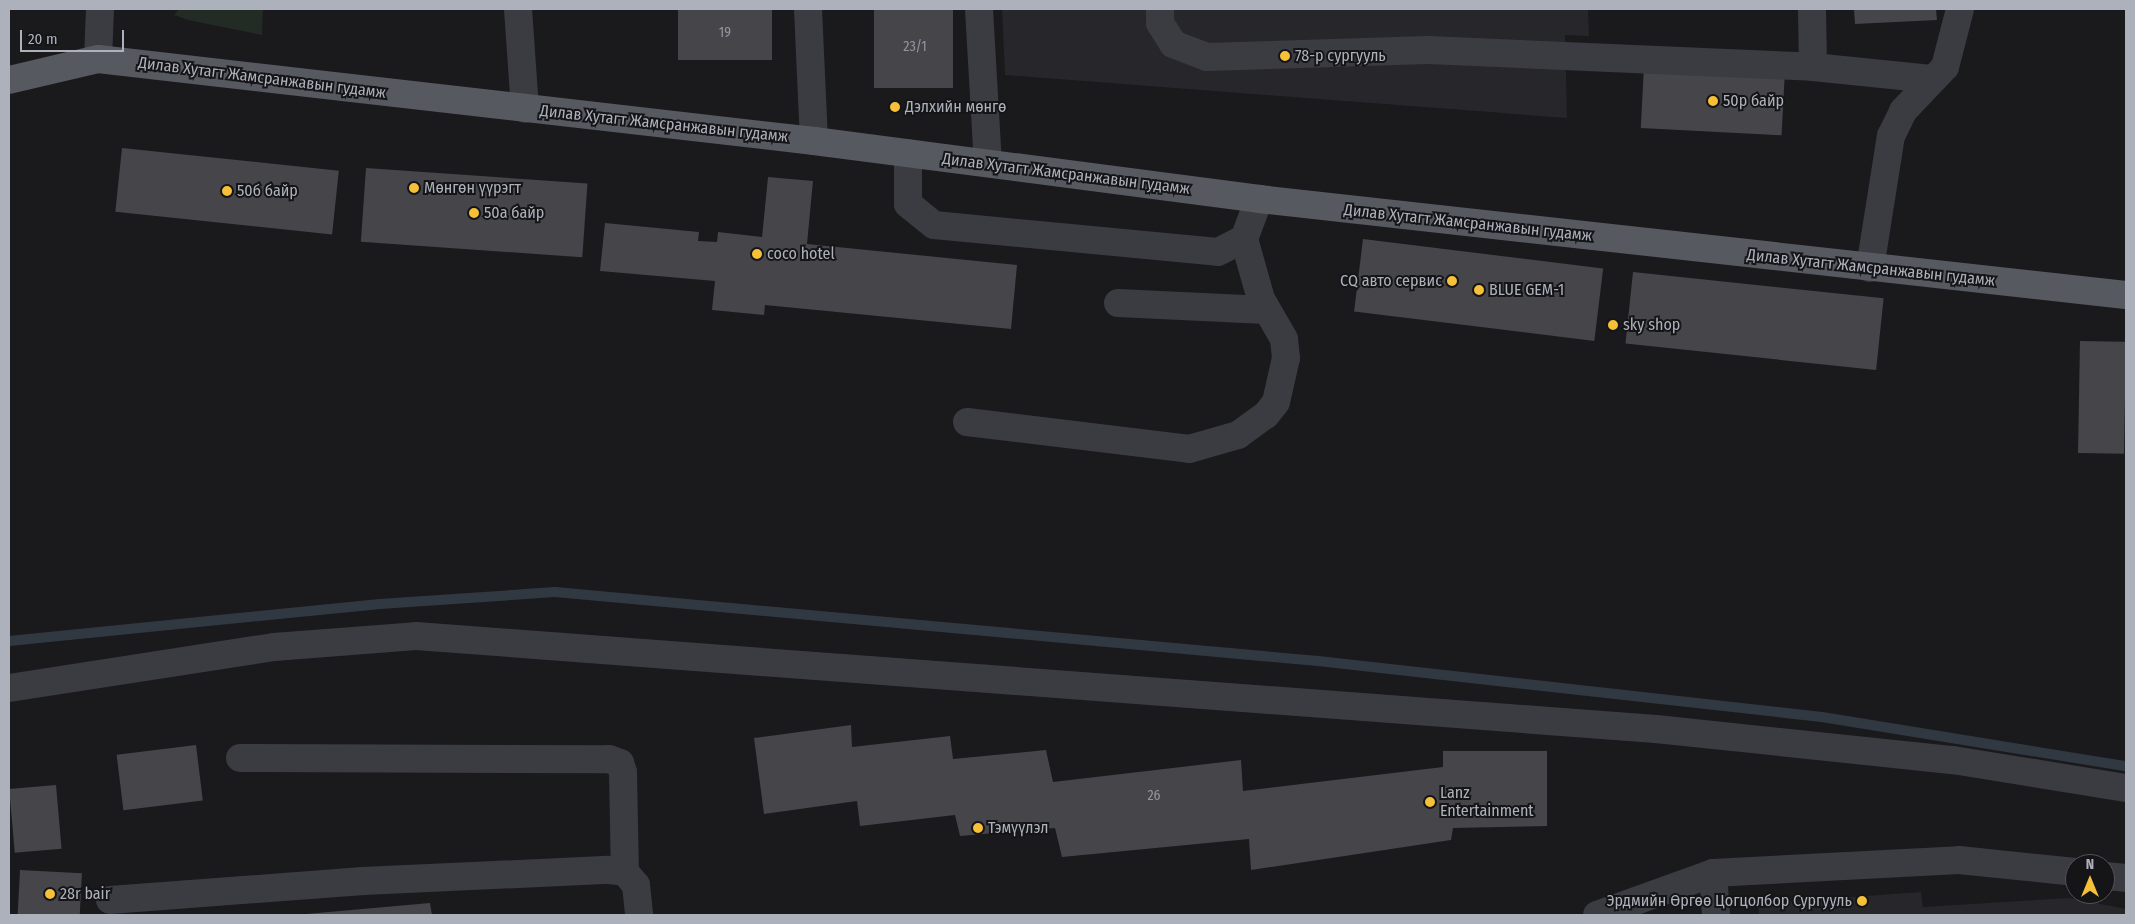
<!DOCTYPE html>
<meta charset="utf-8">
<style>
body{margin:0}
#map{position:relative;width:2135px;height:924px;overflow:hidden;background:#1a1a1d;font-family:"Fira Sans Condensed",sans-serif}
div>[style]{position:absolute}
.built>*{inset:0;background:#27262a}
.green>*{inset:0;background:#222b24}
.stream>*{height:10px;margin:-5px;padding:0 5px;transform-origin:5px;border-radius:5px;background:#303942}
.building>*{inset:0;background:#45454a;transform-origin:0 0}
.minor>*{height:28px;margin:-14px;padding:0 14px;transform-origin:14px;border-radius:14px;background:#3b3c42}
.major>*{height:28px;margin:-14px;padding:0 14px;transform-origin:14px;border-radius:14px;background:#575961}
.dots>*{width:14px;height:14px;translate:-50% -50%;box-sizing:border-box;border:2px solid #151518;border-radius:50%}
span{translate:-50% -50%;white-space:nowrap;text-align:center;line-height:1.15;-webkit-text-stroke:4px #151518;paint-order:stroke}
.number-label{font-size:14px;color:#9396a0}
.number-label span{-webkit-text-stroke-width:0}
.poi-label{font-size:16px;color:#adb1bc}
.left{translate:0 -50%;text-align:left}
.right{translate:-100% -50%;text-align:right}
.street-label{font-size:16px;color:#adb1bc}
.frame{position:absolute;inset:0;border:10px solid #adb1bc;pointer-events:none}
.north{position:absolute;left:2065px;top:854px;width:50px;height:50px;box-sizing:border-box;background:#151518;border:1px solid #52535a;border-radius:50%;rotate:0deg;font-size:14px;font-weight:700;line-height:20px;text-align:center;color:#adb1bc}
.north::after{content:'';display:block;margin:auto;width:18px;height:22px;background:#f6c039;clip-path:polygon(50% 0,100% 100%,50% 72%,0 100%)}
.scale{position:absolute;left:20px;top:30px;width:104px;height:22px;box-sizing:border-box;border:2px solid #adb1bc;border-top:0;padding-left:6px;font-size:15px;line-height:18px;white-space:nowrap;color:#adb1bc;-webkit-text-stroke:4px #151518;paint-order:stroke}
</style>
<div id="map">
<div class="built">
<div style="clip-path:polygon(1002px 9px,1588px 9px,1589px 36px,1565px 35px,1567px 118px,1005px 75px)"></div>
<div style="clip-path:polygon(1921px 892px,1923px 907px,2069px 898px,2126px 909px,2126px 915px,1759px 915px,1758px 904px)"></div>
</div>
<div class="green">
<div style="clip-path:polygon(179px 9px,263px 9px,262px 35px,188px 20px,174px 15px)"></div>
</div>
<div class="stream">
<div style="left:9px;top:641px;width:373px;rotate:-5.7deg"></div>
<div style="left:380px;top:604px;width:175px;rotate:-3.9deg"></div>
<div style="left:555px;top:592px;width:766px;rotate:5.17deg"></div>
<div style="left:1318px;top:661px;width:507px;rotate:6.34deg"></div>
<div style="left:1822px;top:717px;width:308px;rotate:9.2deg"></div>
</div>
<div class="building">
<div style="left:678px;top:9px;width:94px;height:51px"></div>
<div style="left:874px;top:9px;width:79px;height:79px"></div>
<div style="clip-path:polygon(1854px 9px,1936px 9px,1937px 20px,1855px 24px)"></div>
<div style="left:1644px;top:66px;width:141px;height:62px;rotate:3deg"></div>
<div style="left:122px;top:148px;width:218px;height:64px;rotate:6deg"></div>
<div style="left:366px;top:168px;width:222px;height:74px;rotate:4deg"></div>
<div style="clip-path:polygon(768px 177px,813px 181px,807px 244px,1017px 265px,1011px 329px,765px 305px,764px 315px,712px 310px,715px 281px,600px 271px,605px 223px,699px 232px,698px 241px,717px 242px,718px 232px,762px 237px)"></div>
<div style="left:1363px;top:239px;width:242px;height:73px;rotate:7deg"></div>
<div style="left:1633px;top:272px;width:252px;height:72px;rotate:6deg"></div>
<div style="left:2080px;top:341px;width:46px;height:112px;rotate:1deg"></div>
<div style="clip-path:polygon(851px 725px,852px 747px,950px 736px,953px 759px,1046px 750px,1053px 782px,1241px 760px,1243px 791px,1443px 767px,1443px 751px,1547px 751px,1547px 826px,1453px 828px,1451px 840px,1251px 870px,1249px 839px,1062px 857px,1055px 828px,960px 836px,955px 815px,860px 826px,857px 801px,764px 814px,754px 738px)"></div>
<div style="left:196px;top:745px;width:56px;height:80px;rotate:83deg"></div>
<div style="left:56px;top:785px;width:64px;height:47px;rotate:85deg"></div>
<div style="left:20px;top:870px;width:62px;height:45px;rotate:3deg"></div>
<div style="clip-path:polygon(430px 903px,432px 915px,306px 915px,306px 914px)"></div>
</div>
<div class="minor">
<div style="left:518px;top:9px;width:100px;rotate:86deg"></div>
<div style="left:808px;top:9px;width:132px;rotate:87.4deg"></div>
<div style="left:979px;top:9px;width:154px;rotate:86.7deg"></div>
<div style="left:1160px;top:9px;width:14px;rotate:90deg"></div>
<div style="left:1160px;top:23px;width:25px;rotate:58deg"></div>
<div style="left:1173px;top:44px;width:36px;rotate:21deg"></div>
<div style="left:1207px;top:57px;width:221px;rotate:-1.8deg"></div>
<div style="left:1428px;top:50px;width:385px;rotate:2.5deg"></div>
<div style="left:1813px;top:67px;width:119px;rotate:5.8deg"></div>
<div style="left:1812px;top:9px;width:58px;rotate:89deg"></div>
<div style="left:98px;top:59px;width:50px;rotate:-87.7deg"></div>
<div style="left:908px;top:153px;width:51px;rotate:90deg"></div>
<div style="left:908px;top:204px;width:33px;rotate:39deg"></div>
<div style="left:934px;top:225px;width:285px;rotate:5.4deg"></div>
<div style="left:1218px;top:252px;width:29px;rotate:-27deg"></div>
<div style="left:1244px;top:239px;width:43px;rotate:-69.4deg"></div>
<div style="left:1870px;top:268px;width:134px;rotate:-81deg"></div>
<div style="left:1891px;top:136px;width:28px;rotate:-64deg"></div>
<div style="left:1903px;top:111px;width:61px;rotate:-46.3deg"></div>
<div style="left:1945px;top:67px;width:60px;rotate:-75.5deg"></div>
<div style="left:1118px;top:303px;width:148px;rotate:2.7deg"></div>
<div style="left:967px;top:422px;width:224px;rotate:6.9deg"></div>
<div style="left:1189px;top:449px;width:51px;rotate:-15.9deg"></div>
<div style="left:1238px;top:435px;width:34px;rotate:-36deg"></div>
<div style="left:1266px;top:415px;width:16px;rotate:-52deg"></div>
<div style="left:1276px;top:402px;width:45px;rotate:-77.2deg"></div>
<div style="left:1286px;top:358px;width:19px;rotate:-96deg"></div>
<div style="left:1284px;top:339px;width:46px;rotate:-119.9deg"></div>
<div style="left:1261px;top:299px;width:62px;rotate:-105.8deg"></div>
<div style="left:9px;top:688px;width:268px;rotate:-8.8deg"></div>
<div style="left:274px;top:647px;width:142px;rotate:-4.4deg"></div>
<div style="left:416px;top:636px;width:1243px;rotate:4.29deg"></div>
<div style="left:1656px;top:729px;width:299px;rotate:6deg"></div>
<div style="left:1953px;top:760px;width:175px;rotate:9.2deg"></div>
<div style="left:240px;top:758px;width:369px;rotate:0.2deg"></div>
<div style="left:609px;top:759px;width:12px;rotate:20deg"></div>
<div style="left:620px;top:763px;width:9px;rotate:72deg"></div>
<div style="left:623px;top:772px;width:100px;rotate:88.9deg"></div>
<div style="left:1713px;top:873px;width:42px;rotate:85.9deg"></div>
<div style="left:2105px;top:876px;width:21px;rotate:5deg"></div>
<div style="left:110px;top:900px;width:254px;rotate:-4.3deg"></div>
<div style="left:363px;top:881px;width:246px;rotate:-2.6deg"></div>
<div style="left:609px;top:870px;width:16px;rotate:7deg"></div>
<div style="left:625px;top:872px;width:17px;rotate:50deg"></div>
<div style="left:636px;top:885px;width:30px;rotate:84deg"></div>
<div style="left:1597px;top:915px;width:123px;rotate:-19.9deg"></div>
<div style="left:1713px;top:873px;width:246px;rotate:-3deg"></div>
<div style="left:1959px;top:860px;width:117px;rotate:5.9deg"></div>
</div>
<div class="major">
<div style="left:9px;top:80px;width:91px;rotate:-13.3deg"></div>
<div style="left:98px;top:59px;width:721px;rotate:6.53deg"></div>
<div style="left:814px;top:141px;width:449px;rotate:7.4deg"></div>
<div style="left:1259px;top:199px;width:872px;rotate:6.32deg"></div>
</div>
<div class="dots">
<div style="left:1285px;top:56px;background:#f6c039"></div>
<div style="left:1713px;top:101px;background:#f6c039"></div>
<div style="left:895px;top:107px;background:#f6c039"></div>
<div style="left:414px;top:188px;background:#f6c039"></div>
<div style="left:227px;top:191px;background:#f6c039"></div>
<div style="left:474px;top:213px;background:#f6c039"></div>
<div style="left:757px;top:254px;background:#f6c039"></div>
<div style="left:1452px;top:281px;background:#f6c039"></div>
<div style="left:1479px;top:290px;background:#f6c039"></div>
<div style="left:1613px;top:325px;background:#f6c039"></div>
<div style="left:1430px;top:802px;background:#f6c039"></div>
<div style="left:978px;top:828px;background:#f6c039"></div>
<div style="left:50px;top:894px;background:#f6c039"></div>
<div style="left:1862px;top:901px;background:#f6c039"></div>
</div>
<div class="number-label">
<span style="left:725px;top:33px">19</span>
<span style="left:915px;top:47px">23/1</span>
<span style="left:1154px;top:796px">26</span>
</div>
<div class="poi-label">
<span class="left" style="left:1295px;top:56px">78-р сургууль</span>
<span class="left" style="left:1723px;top:101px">50р байр</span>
<span class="left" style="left:905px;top:107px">Дэлхийн мөнгө</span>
<span class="left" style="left:424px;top:188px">Мөнгөн үүрэгт</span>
<span class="left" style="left:237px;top:191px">50б байр</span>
<span class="left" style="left:484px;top:213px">50а байр</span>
<span class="left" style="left:767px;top:254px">coco hotel</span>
<span class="right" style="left:1442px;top:281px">CQ авто сервис</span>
<span class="left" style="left:1489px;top:290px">BLUE GEM-1</span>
<span class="left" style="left:1623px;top:325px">sky shop</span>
<span class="left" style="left:1440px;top:802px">Lanz<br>Entertainment</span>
<span class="left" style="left:988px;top:828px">Тэмүүлэл</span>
<span class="left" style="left:60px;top:894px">28r bair</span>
<span class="right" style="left:1852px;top:901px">Эрдмийн Өргөө Цогцолбор Сургууль</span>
</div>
<div class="street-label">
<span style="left:262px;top:78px;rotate:7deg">Дилав Хутагт Жамсранжавын гудамж</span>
<span style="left:664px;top:124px;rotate:6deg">Дилав Хутагт Жамсранжавын гудамж</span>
<span style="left:1066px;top:174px;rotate:7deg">Дилав Хутагт Жамсранжавын гудамж</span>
<span style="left:1468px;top:223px;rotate:6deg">Дилав Хутагт Жамсранжавын гудамж</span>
<span style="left:1871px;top:268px;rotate:6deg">Дилав Хутагт Жамсранжавын гудамж</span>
</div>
<div class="frame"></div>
<div class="north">N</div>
<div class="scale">20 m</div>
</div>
